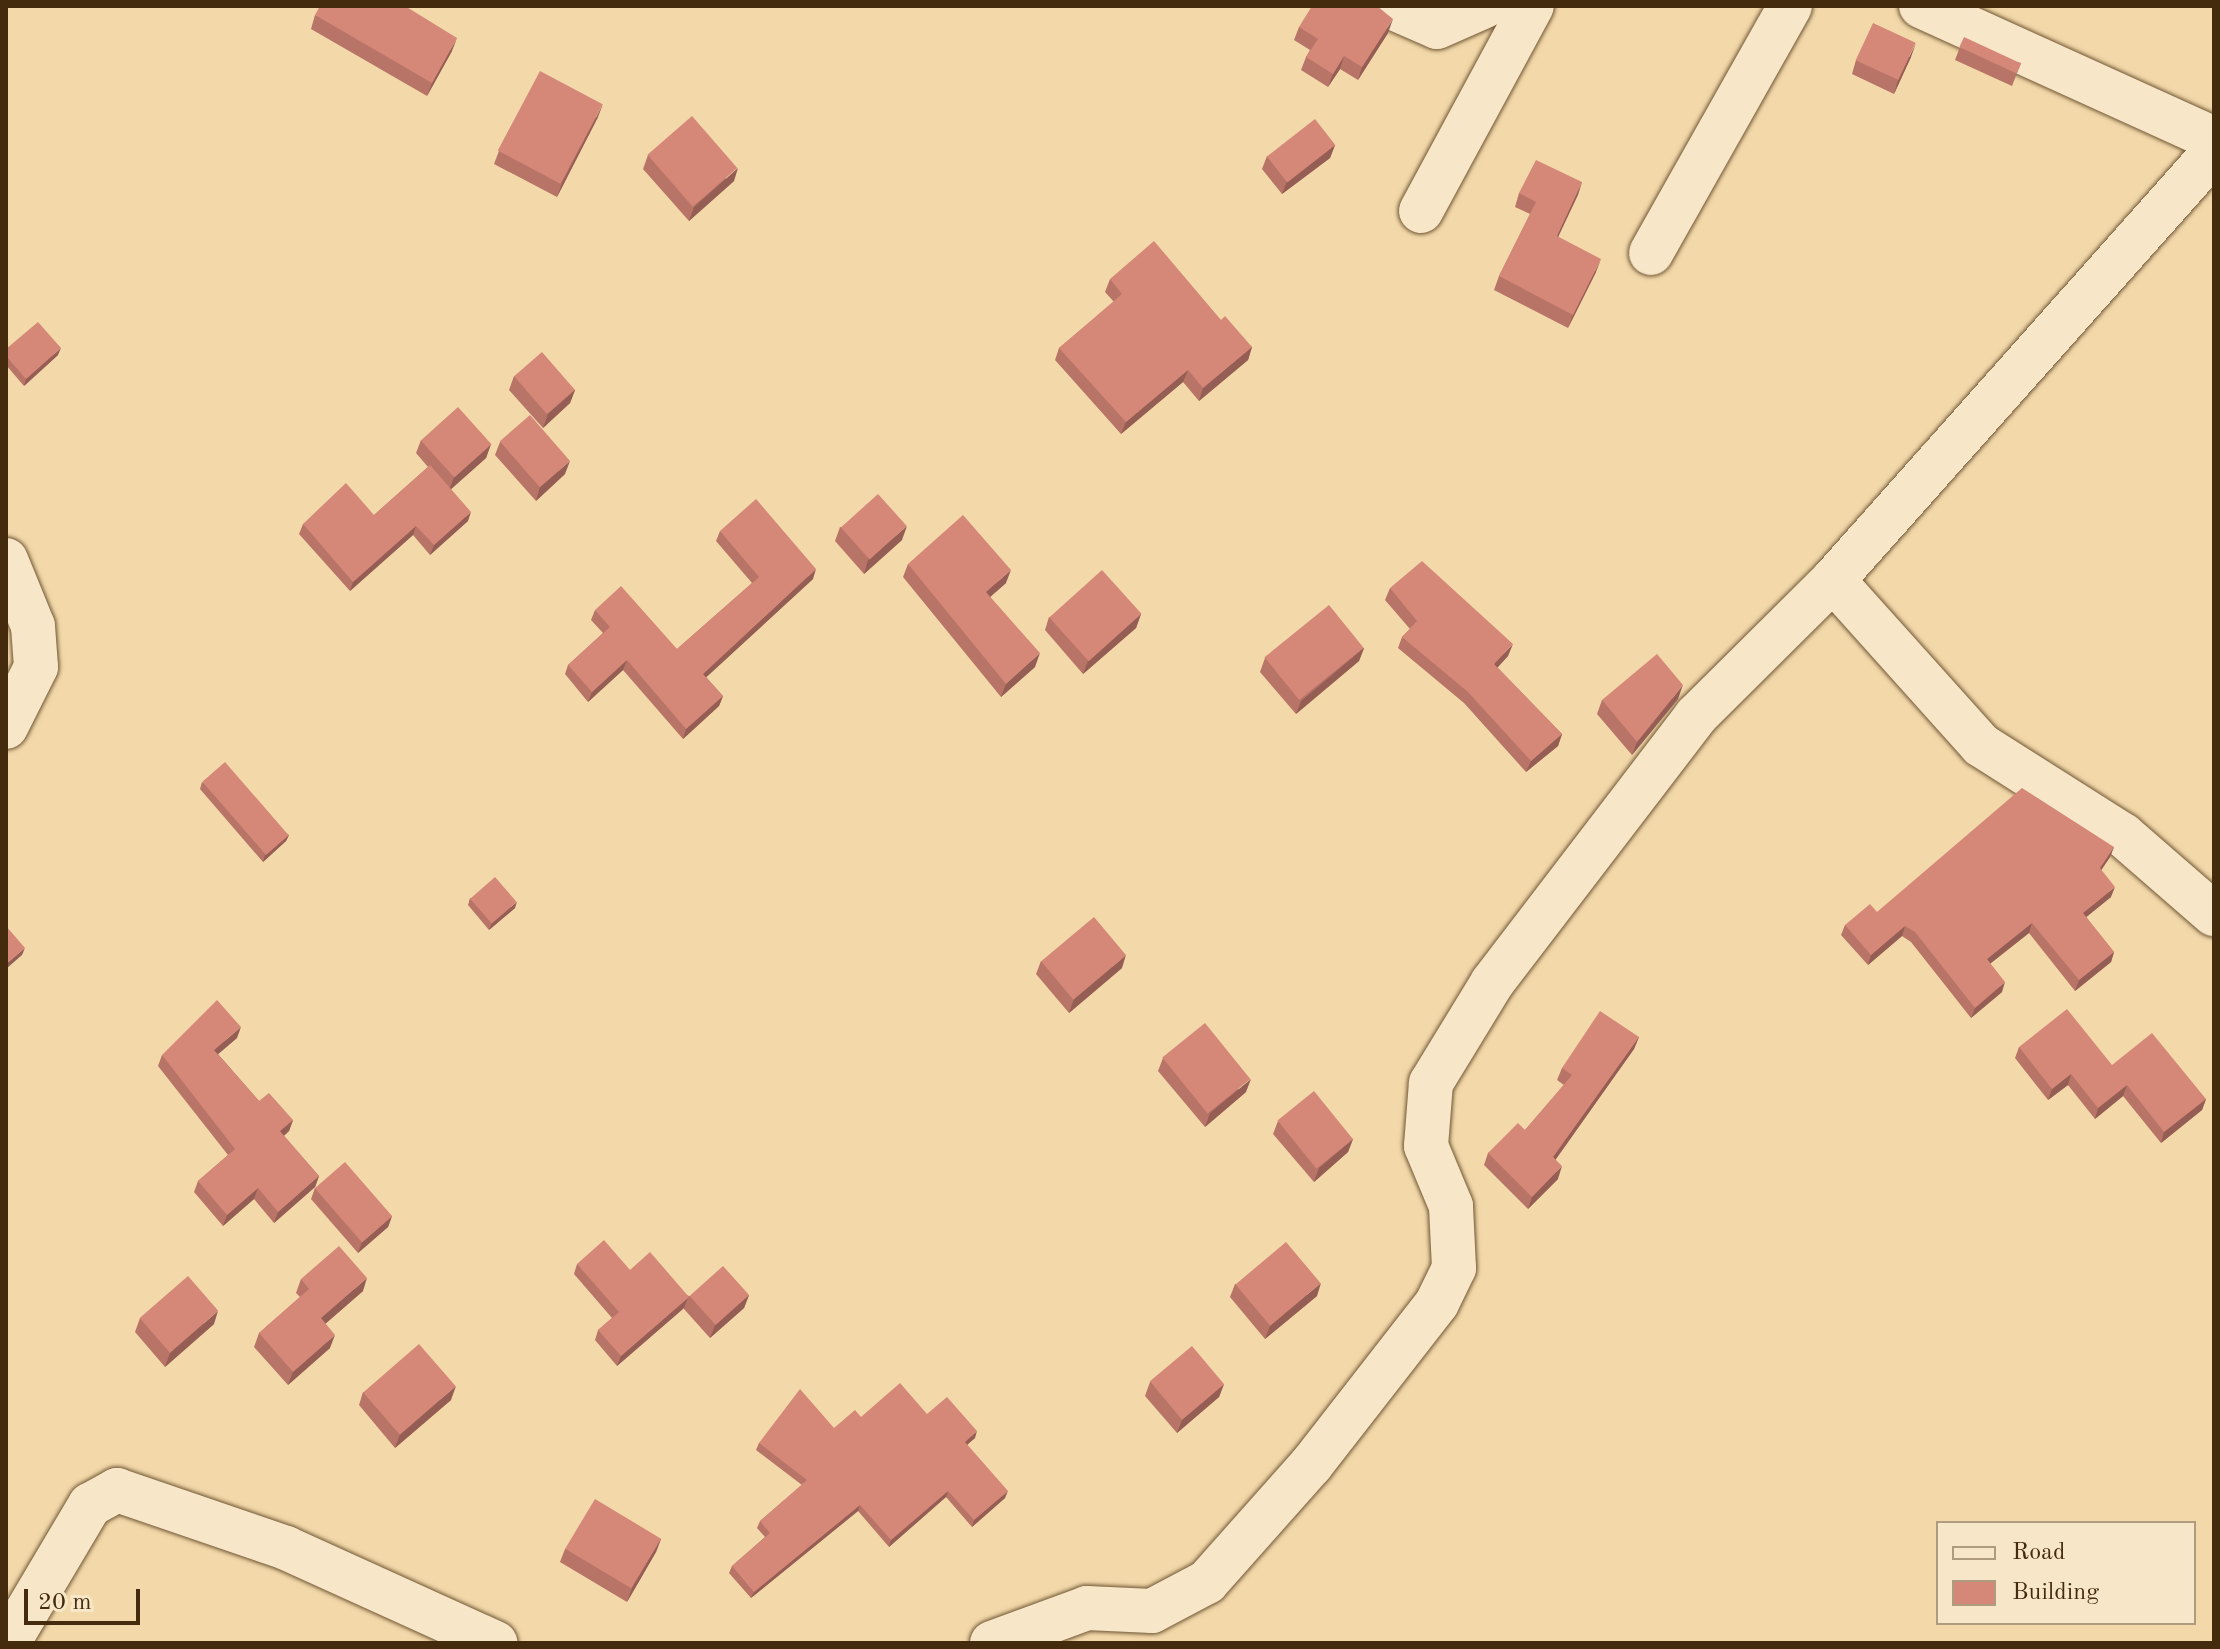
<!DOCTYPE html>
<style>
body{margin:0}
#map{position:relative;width:2220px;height:1649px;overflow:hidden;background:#f3d9aa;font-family:"Old Standard TT",serif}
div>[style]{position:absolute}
.roads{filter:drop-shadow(0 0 2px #705634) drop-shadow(0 0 2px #705634)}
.minor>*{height:44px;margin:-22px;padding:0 22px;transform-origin:22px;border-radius:22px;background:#f7e6c8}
.wall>*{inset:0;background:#b77467}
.shaded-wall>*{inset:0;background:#955e54}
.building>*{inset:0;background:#d58778;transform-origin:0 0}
span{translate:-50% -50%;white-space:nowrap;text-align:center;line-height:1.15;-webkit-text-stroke:6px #f7e6c8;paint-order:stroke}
.frame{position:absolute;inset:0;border:8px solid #442b0d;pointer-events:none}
.legend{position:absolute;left:1936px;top:1521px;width:260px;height:104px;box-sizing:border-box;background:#f7e6c8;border:2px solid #af9b7d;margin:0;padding:10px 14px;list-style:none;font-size:24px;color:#442b0d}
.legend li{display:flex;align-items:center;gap:16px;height:40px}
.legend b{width:40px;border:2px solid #af9b7d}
.scale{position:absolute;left:24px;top:1589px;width:116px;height:36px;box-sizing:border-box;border:4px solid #442b0d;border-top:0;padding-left:10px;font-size:24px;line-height:28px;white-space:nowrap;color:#442b0d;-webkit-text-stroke:6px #f7e6c8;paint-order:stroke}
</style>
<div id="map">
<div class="roads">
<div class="minor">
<div style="left:1389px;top:6px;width:52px;rotate:23.6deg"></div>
<div style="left:1437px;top:27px;width:52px;rotate:-23.6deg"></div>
<div style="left:1921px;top:6px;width:322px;rotate:24.4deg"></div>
<div style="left:1421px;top:211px;width:233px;rotate:-61.6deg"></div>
<div style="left:1651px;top:253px;width:283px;rotate:-60.6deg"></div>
<div style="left:6px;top:560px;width:71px;rotate:67.8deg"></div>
<div style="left:33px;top:626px;width:41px;rotate:85.8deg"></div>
<div style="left:36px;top:667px;width:67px;rotate:116.6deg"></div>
<div style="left:1833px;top:580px;width:222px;rotate:48.1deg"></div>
<div style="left:1981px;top:745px;width:168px;rotate:32.4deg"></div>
<div style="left:2123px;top:835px;width:121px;rotate:41deg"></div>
<div style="left:8px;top:1643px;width:161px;rotate:-59.3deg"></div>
<div style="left:90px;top:1505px;width:31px;rotate:-29deg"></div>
<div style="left:117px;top:1490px;width:179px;rotate:18.9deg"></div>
<div style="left:286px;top:1548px;width:230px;rotate:24.4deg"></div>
<div style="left:992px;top:1643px;width:101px;rotate:-20.2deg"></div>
<div style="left:1087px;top:1608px;width:65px;rotate:2.6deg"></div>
<div style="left:1152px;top:1611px;width:62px;rotate:-27.8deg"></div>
<div style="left:1207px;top:1582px;width:157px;rotate:-48.4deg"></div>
<div style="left:1311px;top:1465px;width:205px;rotate:-52.1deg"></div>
<div style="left:1437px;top:1303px;width:39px;rotate:-64deg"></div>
<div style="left:1454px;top:1268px;width:62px;rotate:-92.8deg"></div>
<div style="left:1451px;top:1206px;width:65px;rotate:-112.6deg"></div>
<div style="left:1426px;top:1146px;width:63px;rotate:-85.5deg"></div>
<div style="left:1431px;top:1083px;width:117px;rotate:-58.6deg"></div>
<div style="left:1492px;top:983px;width:336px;rotate:-52.6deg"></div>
<div style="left:1696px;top:716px;width:193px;rotate:-44.8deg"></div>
<div style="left:1833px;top:580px;width:573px;rotate:-48.32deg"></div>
</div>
</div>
<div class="wall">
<div style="clip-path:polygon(315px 15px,452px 51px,427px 96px,311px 29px)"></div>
<div style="clip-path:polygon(1299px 27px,1388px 33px,1358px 80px,1340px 69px,1328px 87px,1301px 70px,1306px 57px,1310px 50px,1294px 40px)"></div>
<div style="clip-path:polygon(1960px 47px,2021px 63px,2012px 86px,1955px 60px)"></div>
<div style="clip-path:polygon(1911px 57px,1894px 94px,1852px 74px,1856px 60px)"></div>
<div style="clip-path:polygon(598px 117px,557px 197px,494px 164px,499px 151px)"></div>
<div style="clip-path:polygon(1335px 145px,1330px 158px,1282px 194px,1262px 169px,1267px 156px)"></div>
<div style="clip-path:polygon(648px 155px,734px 181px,689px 221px,643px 169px)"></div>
<div style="clip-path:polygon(1582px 182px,1558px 237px,1596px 272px,1568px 328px,1494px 290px,1499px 276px,1530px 214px,1515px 207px,1519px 193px)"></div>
<div style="clip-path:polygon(1110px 279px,1221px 320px,1252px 347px,1248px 360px,1199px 401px,1183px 382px,1121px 434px,1055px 360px,1059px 348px,1114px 302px,1105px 292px)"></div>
<div style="clip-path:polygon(6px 349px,58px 355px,24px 386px,6px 365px)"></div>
<div style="clip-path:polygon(514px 376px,575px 390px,570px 403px,543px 428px,509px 390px)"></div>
<div style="clip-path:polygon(421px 440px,491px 444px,486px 458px,451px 489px,468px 521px,430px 555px,413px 535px,350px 591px,299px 534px,303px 524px,374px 515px,428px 467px,416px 453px)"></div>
<div style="clip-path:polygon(500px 442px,565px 474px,536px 501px,495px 455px)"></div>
<div style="clip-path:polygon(840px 527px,902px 540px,864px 574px,835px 541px)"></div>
<div style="clip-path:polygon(720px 531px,813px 579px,706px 677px,723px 696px,719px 706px,683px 739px,623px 670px,588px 702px,565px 674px,568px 665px,603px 633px,591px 620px,595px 610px,677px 649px,752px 583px,716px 541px)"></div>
<div style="clip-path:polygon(908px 564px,1006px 583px,990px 597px,1035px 667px,1001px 697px,903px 577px)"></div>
<div style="clip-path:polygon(1390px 588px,1508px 656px,1497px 667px,1562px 734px,1558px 746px,1526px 772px,1464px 703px,1398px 648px,1402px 637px,1410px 629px,1385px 600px)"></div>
<div style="clip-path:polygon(1141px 614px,1136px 628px,1083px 674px,1045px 630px,1049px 617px)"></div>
<div style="clip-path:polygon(1364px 648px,1359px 661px,1296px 714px,1260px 672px,1265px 658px)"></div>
<div style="clip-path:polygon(1678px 699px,1632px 755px,1597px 714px,1602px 700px)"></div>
<div style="clip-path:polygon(202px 782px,289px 835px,286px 841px,263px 862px,200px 789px)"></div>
<div style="clip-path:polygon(2114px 847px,2110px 857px,2101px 870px,2111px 897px,2086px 917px,2114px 952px,2111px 962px,2075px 991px,2029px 933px,1990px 964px,2002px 992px,1971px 1018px,1911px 942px,1902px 936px,1868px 965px,1841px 935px,1845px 925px,1877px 912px)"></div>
<div style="clip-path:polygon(470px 898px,515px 908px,489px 930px,468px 905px)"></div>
<div style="clip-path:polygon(1041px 961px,1122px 968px,1069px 1013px,1036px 974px)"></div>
<div style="clip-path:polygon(1639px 1037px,1634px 1049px,1555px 1160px,1558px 1179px,1528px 1209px,1484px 1165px,1488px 1153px,1525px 1130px,1564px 1085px,1557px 1080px,1562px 1068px)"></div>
<div style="clip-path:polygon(237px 1038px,218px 1054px,259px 1101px,293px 1120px,289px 1131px,284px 1136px,319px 1176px,315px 1187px,274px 1223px,254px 1199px,223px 1226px,194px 1192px,198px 1181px,228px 1155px,158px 1066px,162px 1055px)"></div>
<div style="clip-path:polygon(2019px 1047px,2112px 1065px,2206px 1099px,2202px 1110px,2161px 1143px,2123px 1096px,2095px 1119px,2068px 1085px,2048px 1100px,2015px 1058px)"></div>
<div style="clip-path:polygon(1163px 1058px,1246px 1092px,1205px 1127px,1158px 1071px)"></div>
<div style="clip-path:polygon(1278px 1121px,1353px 1139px,1348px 1152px,1314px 1182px,1273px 1134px)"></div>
<div style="clip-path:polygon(315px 1188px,392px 1216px,388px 1227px,358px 1253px,311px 1199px)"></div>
<div style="clip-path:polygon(577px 1264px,630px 1270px,689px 1296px,749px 1295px,744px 1308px,710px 1338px,684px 1309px,684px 1308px,617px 1366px,595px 1340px,598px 1330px,612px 1318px,574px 1274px)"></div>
<div style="clip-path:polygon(301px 1279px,363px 1291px,325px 1324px,330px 1348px,288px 1385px,254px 1347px,259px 1333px,300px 1297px,296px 1293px)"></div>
<div style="clip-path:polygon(1235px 1284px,1317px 1296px,1265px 1339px,1230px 1297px)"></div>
<div style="clip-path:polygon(140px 1318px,214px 1324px,165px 1367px,135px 1332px)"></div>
<div style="clip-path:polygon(1150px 1382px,1224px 1384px,1219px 1397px,1177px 1433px,1145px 1396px)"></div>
<div style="clip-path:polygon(363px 1392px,451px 1400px,395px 1448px,359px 1405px)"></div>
<div style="clip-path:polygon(927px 1414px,975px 1438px,967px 1445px,1005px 1498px,972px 1527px,946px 1497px,889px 1547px,858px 1511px,751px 1598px,729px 1573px,732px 1566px,765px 1537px,757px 1528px,760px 1521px,802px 1485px,756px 1450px,759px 1443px,834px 1428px,861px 1417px)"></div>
<div style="clip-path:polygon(661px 1539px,656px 1552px,627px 1602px,560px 1562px,565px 1549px)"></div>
</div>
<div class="shaded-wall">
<div style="clip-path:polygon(1393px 19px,1388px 33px,1358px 80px,1362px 67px)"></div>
<div style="clip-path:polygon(457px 38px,452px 51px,427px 96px,432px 83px)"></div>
<div style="clip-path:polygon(1916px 43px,1911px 57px,1894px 94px,1898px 80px)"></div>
<div style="clip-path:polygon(1344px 56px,1340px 69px,1328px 87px,1333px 74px)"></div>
<div style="clip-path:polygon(603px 104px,598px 117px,557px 197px,562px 183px)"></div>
<div style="clip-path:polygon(1335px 145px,1330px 158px,1282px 194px,1287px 181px)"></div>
<div style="clip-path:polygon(738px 168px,734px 181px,689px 221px,694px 207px)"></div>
<div style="clip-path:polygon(1582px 182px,1578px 195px,1552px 250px,1557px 236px)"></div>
<div style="clip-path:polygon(1601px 259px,1596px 272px,1568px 328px,1573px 315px)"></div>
<div style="clip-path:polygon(1252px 347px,1248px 360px,1199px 401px,1203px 388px)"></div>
<div style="clip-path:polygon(61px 348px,58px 355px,24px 386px,26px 379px)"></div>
<div style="clip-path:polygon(1188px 370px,1183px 382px,1121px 434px,1126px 422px)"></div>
<div style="clip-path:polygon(575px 390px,570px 403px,543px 428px,548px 414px)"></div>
<div style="clip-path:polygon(491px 444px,486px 458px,449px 491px,454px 477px)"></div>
<div style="clip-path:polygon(570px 461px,565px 474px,536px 501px,540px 487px)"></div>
<div style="clip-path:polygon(471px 512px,468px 521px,430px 555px,434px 545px)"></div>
<div style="clip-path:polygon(416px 526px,413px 535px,350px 591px,353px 582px)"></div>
<div style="clip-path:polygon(907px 526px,902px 540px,864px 574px,868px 560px)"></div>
<div style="clip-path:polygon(816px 569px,813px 579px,699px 684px,703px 674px)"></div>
<div style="clip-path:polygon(1011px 570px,1006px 583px,981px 605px,986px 592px)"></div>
<div style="clip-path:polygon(1141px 614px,1136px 628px,1083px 674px,1088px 661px)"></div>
<div style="clip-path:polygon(1513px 644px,1508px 656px,1490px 676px,1494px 664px)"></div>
<div style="clip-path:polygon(1364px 648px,1359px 661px,1296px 714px,1301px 701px)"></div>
<div style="clip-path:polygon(1040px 653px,1035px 667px,1001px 697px,1006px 684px)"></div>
<div style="clip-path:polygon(627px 660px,623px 670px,588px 702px,592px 692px)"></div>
<div style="clip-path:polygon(1683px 685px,1678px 699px,1632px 755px,1637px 742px)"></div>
<div style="clip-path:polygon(723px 696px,719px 706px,683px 739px,686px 729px)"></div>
<div style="clip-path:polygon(1562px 734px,1558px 746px,1526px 772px,1531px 761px)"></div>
<div style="clip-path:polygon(289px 835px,286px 841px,263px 862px,265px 855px)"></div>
<div style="clip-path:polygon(2114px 847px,2110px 857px,2096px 878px,2100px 868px)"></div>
<div style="clip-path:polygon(2115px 887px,2111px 897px,2079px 923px,2083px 913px)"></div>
<div style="clip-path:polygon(517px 902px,515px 908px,489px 930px,492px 923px)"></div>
<div style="clip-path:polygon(2032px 923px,2029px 933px,1983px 969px,1987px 959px)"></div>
<div style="clip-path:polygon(1905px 926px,1902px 936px,1868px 965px,1871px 955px)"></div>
<div style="clip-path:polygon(25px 948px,22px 955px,6px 969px,6px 964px)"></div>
<div style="clip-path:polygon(2114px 952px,2111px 962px,2075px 991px,2079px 980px)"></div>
<div style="clip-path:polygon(1126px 955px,1122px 968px,1069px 1013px,1074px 999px)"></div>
<div style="clip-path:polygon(2005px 982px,2002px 992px,1971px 1018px,1975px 1008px)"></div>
<div style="clip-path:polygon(241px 1027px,237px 1038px,210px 1061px,214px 1050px)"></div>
<div style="clip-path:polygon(1639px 1037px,1634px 1049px,1549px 1169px,1553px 1157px)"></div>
<div style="clip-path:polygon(2071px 1074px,2068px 1085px,2048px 1100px,2052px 1089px)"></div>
<div style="clip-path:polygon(1251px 1079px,1246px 1092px,1205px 1127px,1210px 1113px)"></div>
<div style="clip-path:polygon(2127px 1085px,2123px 1096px,2095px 1119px,2098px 1108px)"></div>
<div style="clip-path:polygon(2206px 1099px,2202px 1110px,2161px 1143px,2164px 1132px)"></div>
<div style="clip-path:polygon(293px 1120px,289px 1131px,276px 1142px,280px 1131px)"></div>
<div style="clip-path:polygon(1353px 1139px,1348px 1152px,1314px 1182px,1319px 1168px)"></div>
<div style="clip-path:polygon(1562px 1166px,1558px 1179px,1528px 1209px,1532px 1197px)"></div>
<div style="clip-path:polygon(319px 1176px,315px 1187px,274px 1223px,278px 1212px)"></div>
<div style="clip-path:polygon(258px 1188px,254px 1199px,223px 1226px,227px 1215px)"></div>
<div style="clip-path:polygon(392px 1216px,388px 1227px,358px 1253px,362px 1242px)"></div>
<div style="clip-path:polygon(367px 1278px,363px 1291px,316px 1332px,321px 1318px)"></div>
<div style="clip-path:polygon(1321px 1283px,1317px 1296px,1265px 1339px,1270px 1326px)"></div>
<div style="clip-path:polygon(749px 1295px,744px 1308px,710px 1338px,715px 1325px)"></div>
<div style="clip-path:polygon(688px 1298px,684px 1308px,617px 1366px,621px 1356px)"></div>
<div style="clip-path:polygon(218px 1311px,214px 1324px,165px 1367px,170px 1353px)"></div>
<div style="clip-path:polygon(335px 1335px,330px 1348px,288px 1385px,293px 1372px)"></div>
<div style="clip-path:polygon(1224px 1384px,1219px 1397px,1177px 1433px,1182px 1420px)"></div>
<div style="clip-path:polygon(456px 1386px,451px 1400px,395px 1448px,400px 1434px)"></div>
<div style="clip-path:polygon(977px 1431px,975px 1438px,962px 1449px,965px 1442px)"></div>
<div style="clip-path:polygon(948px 1491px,946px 1497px,889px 1547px,891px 1540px)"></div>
<div style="clip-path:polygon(1008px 1491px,1005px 1498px,972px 1527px,974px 1520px)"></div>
<div style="clip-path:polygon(860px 1505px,858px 1511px,751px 1598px,754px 1592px)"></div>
<div style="clip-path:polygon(661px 1539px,656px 1552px,627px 1602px,632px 1588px)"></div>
</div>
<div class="building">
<div style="clip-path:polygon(320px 6px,405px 6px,457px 38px,432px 83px,315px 15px)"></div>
<div style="clip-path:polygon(1312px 6px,1377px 6px,1393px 19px,1362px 67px,1344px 56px,1333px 74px,1306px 57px,1318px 39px,1299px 27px)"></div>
<div style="left:1873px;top:23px;width:47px;height:41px;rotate:25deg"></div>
<div style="left:1964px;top:37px;width:63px;height:11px;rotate:25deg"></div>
<div style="left:540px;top:71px;width:71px;height:90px;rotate:28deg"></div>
<div style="left:692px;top:116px;width:69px;height:59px;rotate:49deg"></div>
<div style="left:1315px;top:119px;width:33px;height:61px;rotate:52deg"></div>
<div style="clip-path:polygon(1536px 160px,1582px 182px,1557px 236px,1601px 259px,1573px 315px,1499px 276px,1536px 202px,1519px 193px)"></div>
<div style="clip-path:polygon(1154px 241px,1221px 320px,1225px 316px,1252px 347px,1203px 388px,1188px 370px,1126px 422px,1059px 348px,1122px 294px,1110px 279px)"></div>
<div style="clip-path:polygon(38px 322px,61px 348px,26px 379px,6px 356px,6px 349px)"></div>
<div style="left:542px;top:352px;width:50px;height:37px;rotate:49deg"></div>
<div style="left:458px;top:407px;width:50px;height:50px;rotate:48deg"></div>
<div style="left:530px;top:415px;width:61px;height:40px;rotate:49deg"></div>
<div style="clip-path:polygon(430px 465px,471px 512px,434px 545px,416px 526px,353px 582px,303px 524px,346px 483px,374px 515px)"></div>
<div style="left:878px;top:494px;width:43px;height:50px;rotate:48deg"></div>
<div style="clip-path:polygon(756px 499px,816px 569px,703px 674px,723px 696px,686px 729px,627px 660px,592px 692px,568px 665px,610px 627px,595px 610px,621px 586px,677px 649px,759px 577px,720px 531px)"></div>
<div style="clip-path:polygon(963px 515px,1011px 570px,986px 592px,1040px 653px,1006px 684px,908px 564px)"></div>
<div style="clip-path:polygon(1422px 561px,1513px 644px,1494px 664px,1562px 734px,1531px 761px,1468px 692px,1402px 637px,1417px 621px,1390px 588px)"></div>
<div style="left:1102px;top:570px;width:59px;height:71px;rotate:48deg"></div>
<div style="left:1329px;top:605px;width:55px;height:83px;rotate:51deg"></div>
<div style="clip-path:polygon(1657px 654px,1683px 685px,1637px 742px,1602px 700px)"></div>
<div style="left:225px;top:762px;width:97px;height:30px;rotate:49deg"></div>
<div style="clip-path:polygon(2022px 788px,2114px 847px,2100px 868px,2115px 887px,2083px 913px,2114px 952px,2079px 980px,2032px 923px,1987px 959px,2005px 982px,1975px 1008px,1915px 932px,1905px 926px,1871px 955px,1845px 925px,1870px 904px,1877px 912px)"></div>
<div style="left:495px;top:877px;width:33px;height:33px;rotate:49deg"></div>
<div style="left:1094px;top:917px;width:50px;height:69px;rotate:50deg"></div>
<div style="clip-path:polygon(6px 926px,25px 948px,6px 964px)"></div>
<div style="clip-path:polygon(217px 1000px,241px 1027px,214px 1050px,259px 1101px,269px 1093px,293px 1120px,280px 1131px,319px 1176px,278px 1212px,258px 1188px,227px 1215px,198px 1181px,235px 1149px,162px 1055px)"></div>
<div style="clip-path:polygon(2067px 1009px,2112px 1065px,2152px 1033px,2206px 1099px,2164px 1132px,2127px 1085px,2098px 1108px,2071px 1074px,2052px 1089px,2019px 1047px)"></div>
<div style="clip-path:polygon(1600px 1011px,1639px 1037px,1553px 1157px,1562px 1166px,1532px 1197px,1488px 1153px,1518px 1123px,1525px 1130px,1572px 1075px,1562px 1068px)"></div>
<div style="left:1205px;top:1023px;width:72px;height:55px;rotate:51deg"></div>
<div style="left:1314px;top:1091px;width:62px;height:47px;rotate:51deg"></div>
<div style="left:345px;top:1162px;width:72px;height:40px;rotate:49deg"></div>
<div style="clip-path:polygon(604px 1240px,630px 1270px,650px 1252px,689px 1297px,621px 1356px,598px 1330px,619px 1312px,577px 1264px)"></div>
<div style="left:1286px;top:1242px;width:54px;height:66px;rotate:50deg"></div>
<div style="clip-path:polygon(339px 1246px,367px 1278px,321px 1318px,335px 1335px,293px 1372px,259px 1333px,309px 1289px,301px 1279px)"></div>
<div style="left:723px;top:1266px;width:39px;height:45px;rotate:48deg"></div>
<div style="left:188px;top:1276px;width:46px;height:64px;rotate:49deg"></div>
<div style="left:419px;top:1344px;width:56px;height:74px;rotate:49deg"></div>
<div style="left:1192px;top:1346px;width:50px;height:55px;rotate:50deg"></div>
<div style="clip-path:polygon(900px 1383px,927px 1414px,947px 1397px,977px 1431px,965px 1442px,1008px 1491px,974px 1520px,948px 1491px,891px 1540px,860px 1505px,754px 1592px,732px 1566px,770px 1533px,760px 1521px,807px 1480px,759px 1443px,800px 1389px,834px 1428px,855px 1410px,861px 1417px)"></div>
<div style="left:595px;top:1499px;width:77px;height:58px;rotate:31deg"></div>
</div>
<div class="frame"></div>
<ul class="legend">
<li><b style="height:10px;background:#f7e6c8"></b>Road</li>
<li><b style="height:22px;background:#d58778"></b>Building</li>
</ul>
<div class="scale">20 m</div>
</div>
